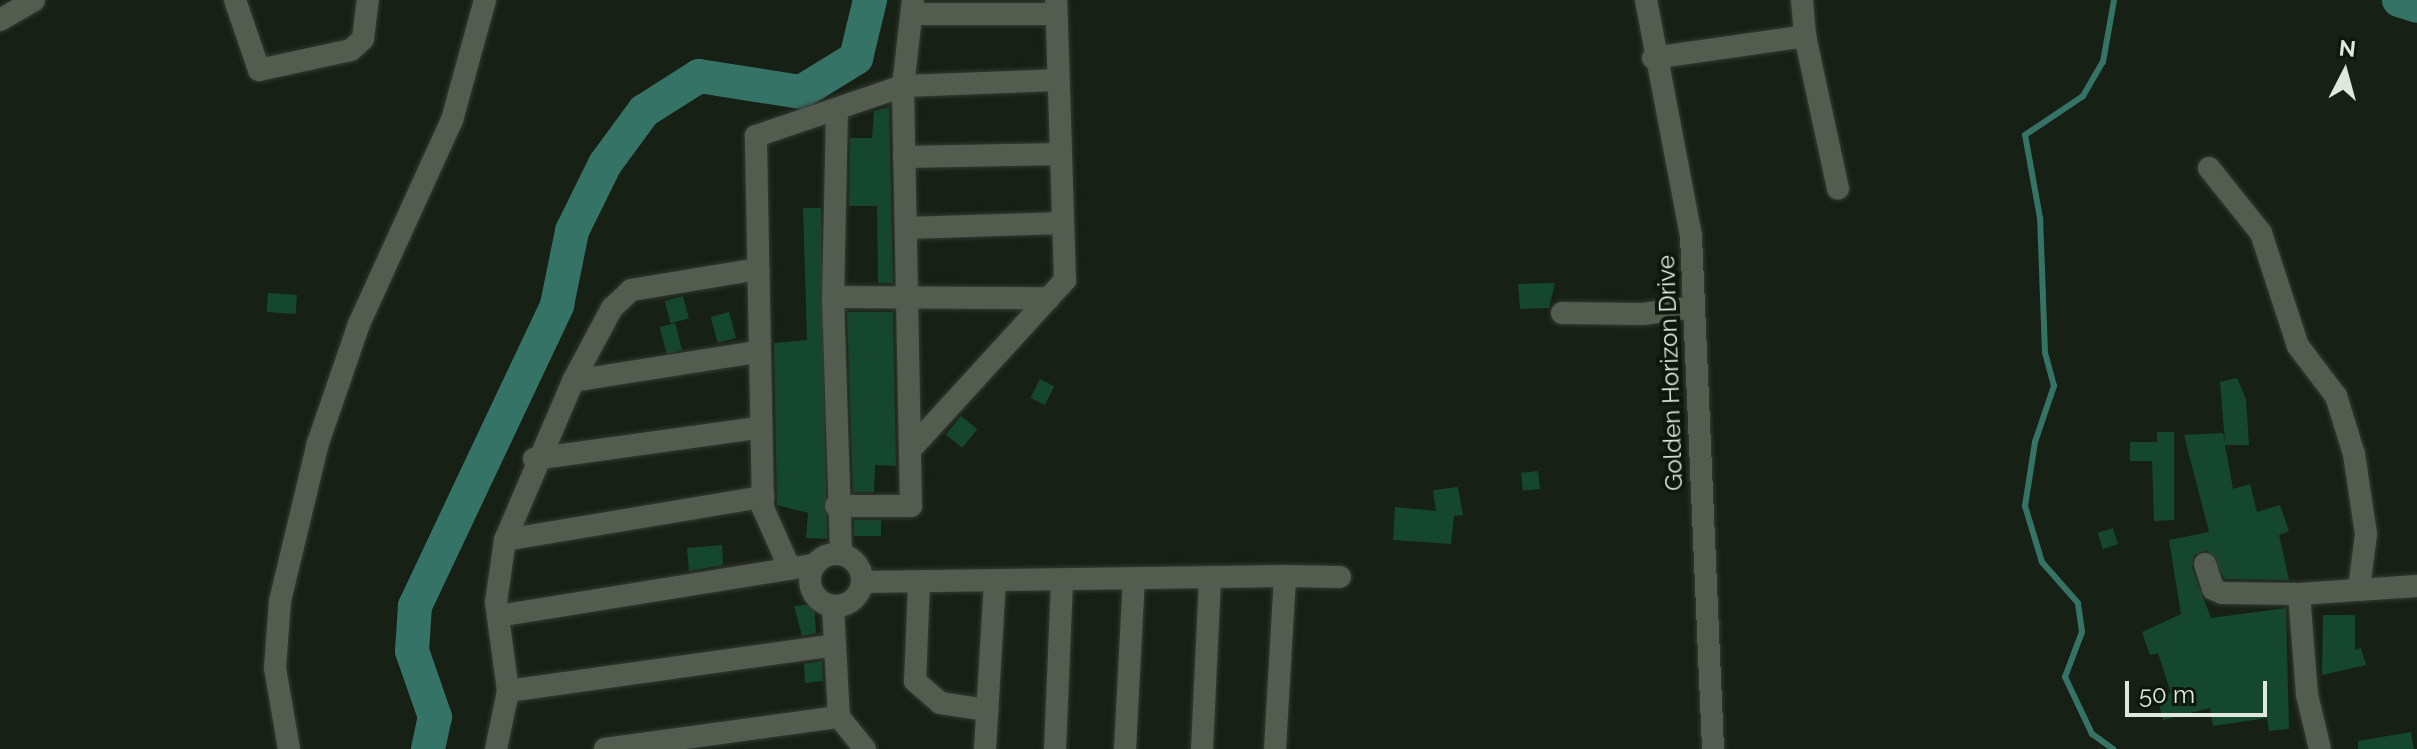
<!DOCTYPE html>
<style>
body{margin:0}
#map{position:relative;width:2417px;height:749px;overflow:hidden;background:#172015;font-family:Raleway,sans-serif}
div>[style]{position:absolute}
.stream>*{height:6px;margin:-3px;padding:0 3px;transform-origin:3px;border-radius:3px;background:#367367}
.river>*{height:34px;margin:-17px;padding:0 17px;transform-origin:17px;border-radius:17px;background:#367367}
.building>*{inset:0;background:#154730;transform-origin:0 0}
.roads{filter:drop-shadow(0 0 2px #343a33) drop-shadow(0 0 2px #343a33)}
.minor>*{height:22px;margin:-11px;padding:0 11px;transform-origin:11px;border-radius:11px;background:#525d50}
.minor>.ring{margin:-11px;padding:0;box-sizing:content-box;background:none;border:22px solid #525d50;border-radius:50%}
span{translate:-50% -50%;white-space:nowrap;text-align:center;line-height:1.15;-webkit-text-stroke:8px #0e170c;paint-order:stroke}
.street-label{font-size:24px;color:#e0e7df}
.north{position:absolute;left:2305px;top:32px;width:80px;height:80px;-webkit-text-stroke:6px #0e170c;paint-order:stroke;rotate:6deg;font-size:22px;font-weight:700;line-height:32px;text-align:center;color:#e0e7df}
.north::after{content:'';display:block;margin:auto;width:28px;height:36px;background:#e0e7df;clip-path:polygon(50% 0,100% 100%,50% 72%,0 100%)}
.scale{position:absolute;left:2125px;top:681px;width:142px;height:36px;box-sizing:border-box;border:4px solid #e0e7df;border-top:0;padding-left:10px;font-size:24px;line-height:28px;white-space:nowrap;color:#e0e7df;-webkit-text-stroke:6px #0e170c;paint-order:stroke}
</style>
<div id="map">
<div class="stream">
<div style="left:2113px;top:749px;width:26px;rotate:-144deg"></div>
<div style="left:2092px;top:734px;width:63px;rotate:-115.3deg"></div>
<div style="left:2065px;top:677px;width:48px;rotate:-69.3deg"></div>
<div style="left:2082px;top:632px;width:29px;rotate:-98deg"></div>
<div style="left:2078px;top:603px;width:55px;rotate:-131.3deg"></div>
<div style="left:2042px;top:562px;width:59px;rotate:-106.9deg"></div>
<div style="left:2025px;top:506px;width:65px;rotate:-81.1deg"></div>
<div style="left:2035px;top:442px;width:59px;rotate:-71.3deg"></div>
<div style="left:2054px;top:386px;width:35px;rotate:-105deg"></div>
<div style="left:2045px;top:352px;width:134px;rotate:-92.1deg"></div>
<div style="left:2040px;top:218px;width:84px;rotate:-100.2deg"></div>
<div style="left:2025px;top:135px;width:70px;rotate:-33.9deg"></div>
<div style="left:2083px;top:96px;width:39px;rotate:-60deg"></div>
<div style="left:2103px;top:62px;width:63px;rotate:-79.9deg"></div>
</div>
<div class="river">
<div style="left:2399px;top:0;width:19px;rotate:18deg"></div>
<div style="left:428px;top:749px;width:33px;rotate:-78deg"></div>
<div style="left:435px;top:717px;width:70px;rotate:-109.2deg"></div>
<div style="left:412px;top:651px;width:45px;rotate:-86.2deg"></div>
<div style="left:415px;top:606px;width:333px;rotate:-64.7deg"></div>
<div style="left:557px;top:305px;width:76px;rotate:-78.5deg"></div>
<div style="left:572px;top:231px;width:75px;rotate:-63.8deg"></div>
<div style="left:605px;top:164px;width:66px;rotate:-53.7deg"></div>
<div style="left:644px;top:111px;width:65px;rotate:-32.5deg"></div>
<div style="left:699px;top:76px;width:103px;rotate:8.9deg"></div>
<div style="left:801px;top:92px;width:65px;rotate:-31.7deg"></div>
<div style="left:856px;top:58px;width:60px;rotate:-76.4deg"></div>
</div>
<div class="building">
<div style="clip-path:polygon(889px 107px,893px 283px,878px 283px,877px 206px,849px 206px,850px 138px,872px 138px,874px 111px)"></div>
<div style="clip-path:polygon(803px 208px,821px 208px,827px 539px,806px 538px,808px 513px,777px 505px,774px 343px,807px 340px)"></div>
<div style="clip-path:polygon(1555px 283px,1549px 308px,1520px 309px,1518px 284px)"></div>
<div style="left:268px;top:293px;width:29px;height:19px;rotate:4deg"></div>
<div style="left:683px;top:296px;width:23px;height:19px;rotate:75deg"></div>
<div style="left:729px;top:312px;width:27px;height:19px;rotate:75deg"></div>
<div style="clip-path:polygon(847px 312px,893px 312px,896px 466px,875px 465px,874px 492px,853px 492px)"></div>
<div style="left:675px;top:323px;width:28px;height:16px;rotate:75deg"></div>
<div style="clip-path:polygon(2237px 378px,2246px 399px,2249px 445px,2225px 445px,2233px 489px,2250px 484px,2257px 512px,2280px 505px,2289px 531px,2279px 535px,2289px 580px,2225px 579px,2207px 550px,2194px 555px,2192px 568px,2211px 618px,2286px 608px,2289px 729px,2269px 731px,2267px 718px,2213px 726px,2210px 708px,2163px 720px,2157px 696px,2171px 693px,2158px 653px,2150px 655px,2142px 632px,2181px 614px,2169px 540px,2209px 532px,2184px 435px,2223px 433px,2225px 442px,2220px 382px)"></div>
<div style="left:1040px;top:379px;width:16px;height:21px;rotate:27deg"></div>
<div style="left:961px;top:416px;width:21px;height:24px;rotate:39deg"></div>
<div style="clip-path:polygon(2157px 432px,2174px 432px,2174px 520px,2154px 521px,2152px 461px,2130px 461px,2130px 442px,2157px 442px)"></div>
<div style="left:1538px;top:471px;width:18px;height:17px;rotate:84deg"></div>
<div style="clip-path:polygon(1458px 487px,1463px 515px,1454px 516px,1451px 544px,1393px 540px,1395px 507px,1436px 511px,1433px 490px)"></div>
<div style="left:854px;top:520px;width:27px;height:16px"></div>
<div style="left:2113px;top:528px;width:17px;height:16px;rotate:73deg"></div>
<div style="clip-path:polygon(722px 545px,723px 565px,689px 571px,687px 548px)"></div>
<div style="clip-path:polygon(814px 604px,816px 633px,802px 636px,794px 606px)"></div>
<div style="clip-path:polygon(2323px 615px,2355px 615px,2355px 650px,2361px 648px,2366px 665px,2322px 675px)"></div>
<div style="clip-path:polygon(822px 661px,823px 681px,805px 683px,804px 664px)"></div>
<div style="clip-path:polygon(2411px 732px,2414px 749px,2358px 749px,2358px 741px)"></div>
</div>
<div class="roads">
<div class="minor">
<div style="left:235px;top:0;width:74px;rotate:71.1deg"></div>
<div style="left:259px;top:70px;width:94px;rotate:-12.3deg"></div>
<div style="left:351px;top:50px;width:16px;rotate:-43deg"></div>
<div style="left:363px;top:39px;width:39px;rotate:-83deg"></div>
<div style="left:1646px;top:0;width:240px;rotate:79.2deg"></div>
<div style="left:1691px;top:236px;width:513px;rotate:87.54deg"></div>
<div style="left:1802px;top:0;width:36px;rotate:85deg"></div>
<div style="left:912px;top:14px;width:144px"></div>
<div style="left:0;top:20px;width:39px;rotate:-30deg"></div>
<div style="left:1653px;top:58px;width:154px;rotate:-8.2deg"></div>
<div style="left:1805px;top:36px;width:156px;rotate:77.8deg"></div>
<div style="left:837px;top:109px;width:188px;rotate:91.2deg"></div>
<div style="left:833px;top:297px;width:257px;rotate:88.2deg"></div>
<div style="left:904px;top:157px;width:157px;rotate:-1.1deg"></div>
<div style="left:2209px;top:168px;width:83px;rotate:51.3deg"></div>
<div style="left:2261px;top:233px;width:119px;rotate:71.9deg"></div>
<div style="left:2298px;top:346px;width:63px;rotate:52.8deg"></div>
<div style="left:2336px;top:396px;width:61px;rotate:72.8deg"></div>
<div style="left:2354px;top:454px;width:81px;rotate:81.5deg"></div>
<div style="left:2366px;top:534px;width:55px;rotate:97.3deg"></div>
<div style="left:906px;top:228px;width:157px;rotate:-1.8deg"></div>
<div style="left:833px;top:297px;width:216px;rotate:0.3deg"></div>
<div style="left:1562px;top:313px;width:81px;rotate:0.7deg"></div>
<div style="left:1643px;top:314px;width:50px;rotate:-8deg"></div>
<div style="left:573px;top:381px;width:186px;rotate:-9deg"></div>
<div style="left:910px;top:450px;width:230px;rotate:-47.6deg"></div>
<div style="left:1065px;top:280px;width:280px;rotate:-91.8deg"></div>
<div style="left:534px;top:459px;width:226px;rotate:-7.9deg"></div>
<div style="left:836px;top:506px;width:75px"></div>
<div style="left:911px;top:506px;width:420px;rotate:-91.1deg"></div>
<div style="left:903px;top:86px;width:155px;rotate:-2.2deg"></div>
<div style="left:505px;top:540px;width:262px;rotate:-9.5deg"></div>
<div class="ring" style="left:810px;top:554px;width:30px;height:30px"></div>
<div style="left:2205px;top:564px;width:26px;rotate:72deg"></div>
<div style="left:2213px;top:589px;width:10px;rotate:24deg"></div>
<div style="left:2222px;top:593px;width:77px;rotate:0.7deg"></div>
<div style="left:790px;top:569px;width:67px;rotate:-113.9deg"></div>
<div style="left:763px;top:508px;width:372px;rotate:-91.1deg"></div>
<div style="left:756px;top:136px;width:155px;rotate:-18.8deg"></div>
<div style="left:903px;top:86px;width:87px;rotate:-83.4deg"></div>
<div style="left:1285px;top:576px;width:55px;rotate:1deg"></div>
<div style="left:862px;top:582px;width:423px;rotate:-0.8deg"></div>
<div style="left:1285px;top:576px;width:173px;rotate:93.3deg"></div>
<div style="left:919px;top:583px;width:98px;rotate:92.3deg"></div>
<div style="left:915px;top:681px;width:33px;rotate:41deg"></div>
<div style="left:940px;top:703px;width:48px;rotate:8.5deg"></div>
<div style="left:833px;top:607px;width:110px;rotate:86.9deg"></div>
<div style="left:839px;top:717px;width:41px;rotate:50.9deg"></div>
<div style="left:498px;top:616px;width:320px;rotate:-9.2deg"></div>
<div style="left:508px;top:691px;width:330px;rotate:-8deg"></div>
<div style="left:289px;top:749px;width:82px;rotate:-99.8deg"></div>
<div style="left:275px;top:668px;width:67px;rotate:-85.7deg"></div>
<div style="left:280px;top:601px;width:163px;rotate:-76.5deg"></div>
<div style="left:318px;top:443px;width:126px;rotate:-71deg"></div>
<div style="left:359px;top:324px;width:224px;rotate:-65.5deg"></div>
<div style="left:452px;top:120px;width:124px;rotate:-74.6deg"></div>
<div style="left:496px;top:749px;width:59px;rotate:-78.3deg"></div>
<div style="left:508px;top:691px;width:90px;rotate:-97.7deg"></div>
<div style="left:496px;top:602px;width:63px;rotate:-81.7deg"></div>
<div style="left:505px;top:540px;width:173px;rotate:-66.8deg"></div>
<div style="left:573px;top:381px;width:83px;rotate:-61.9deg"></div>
<div style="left:612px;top:308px;width:26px;rotate:-43deg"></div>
<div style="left:631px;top:290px;width:129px;rotate:-9.4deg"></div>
<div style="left:605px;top:749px;width:236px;rotate:-7.8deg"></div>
<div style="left:985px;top:749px;width:166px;rotate:-86.6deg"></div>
<div style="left:1055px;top:749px;width:167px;rotate:-87.6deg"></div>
<div style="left:1125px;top:749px;width:169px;rotate:-87deg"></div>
<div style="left:1202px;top:749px;width:171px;rotate:-87.3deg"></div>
<div style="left:2320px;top:749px;width:56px;rotate:-103.5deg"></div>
<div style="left:2307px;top:695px;width:101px;rotate:-94.5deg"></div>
<div style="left:2299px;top:594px;width:118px;rotate:-3.9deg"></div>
</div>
</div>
<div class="street-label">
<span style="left:1670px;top:373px;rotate:-92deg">Golden Horizon Drive</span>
</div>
<div class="north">N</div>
<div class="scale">50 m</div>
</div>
